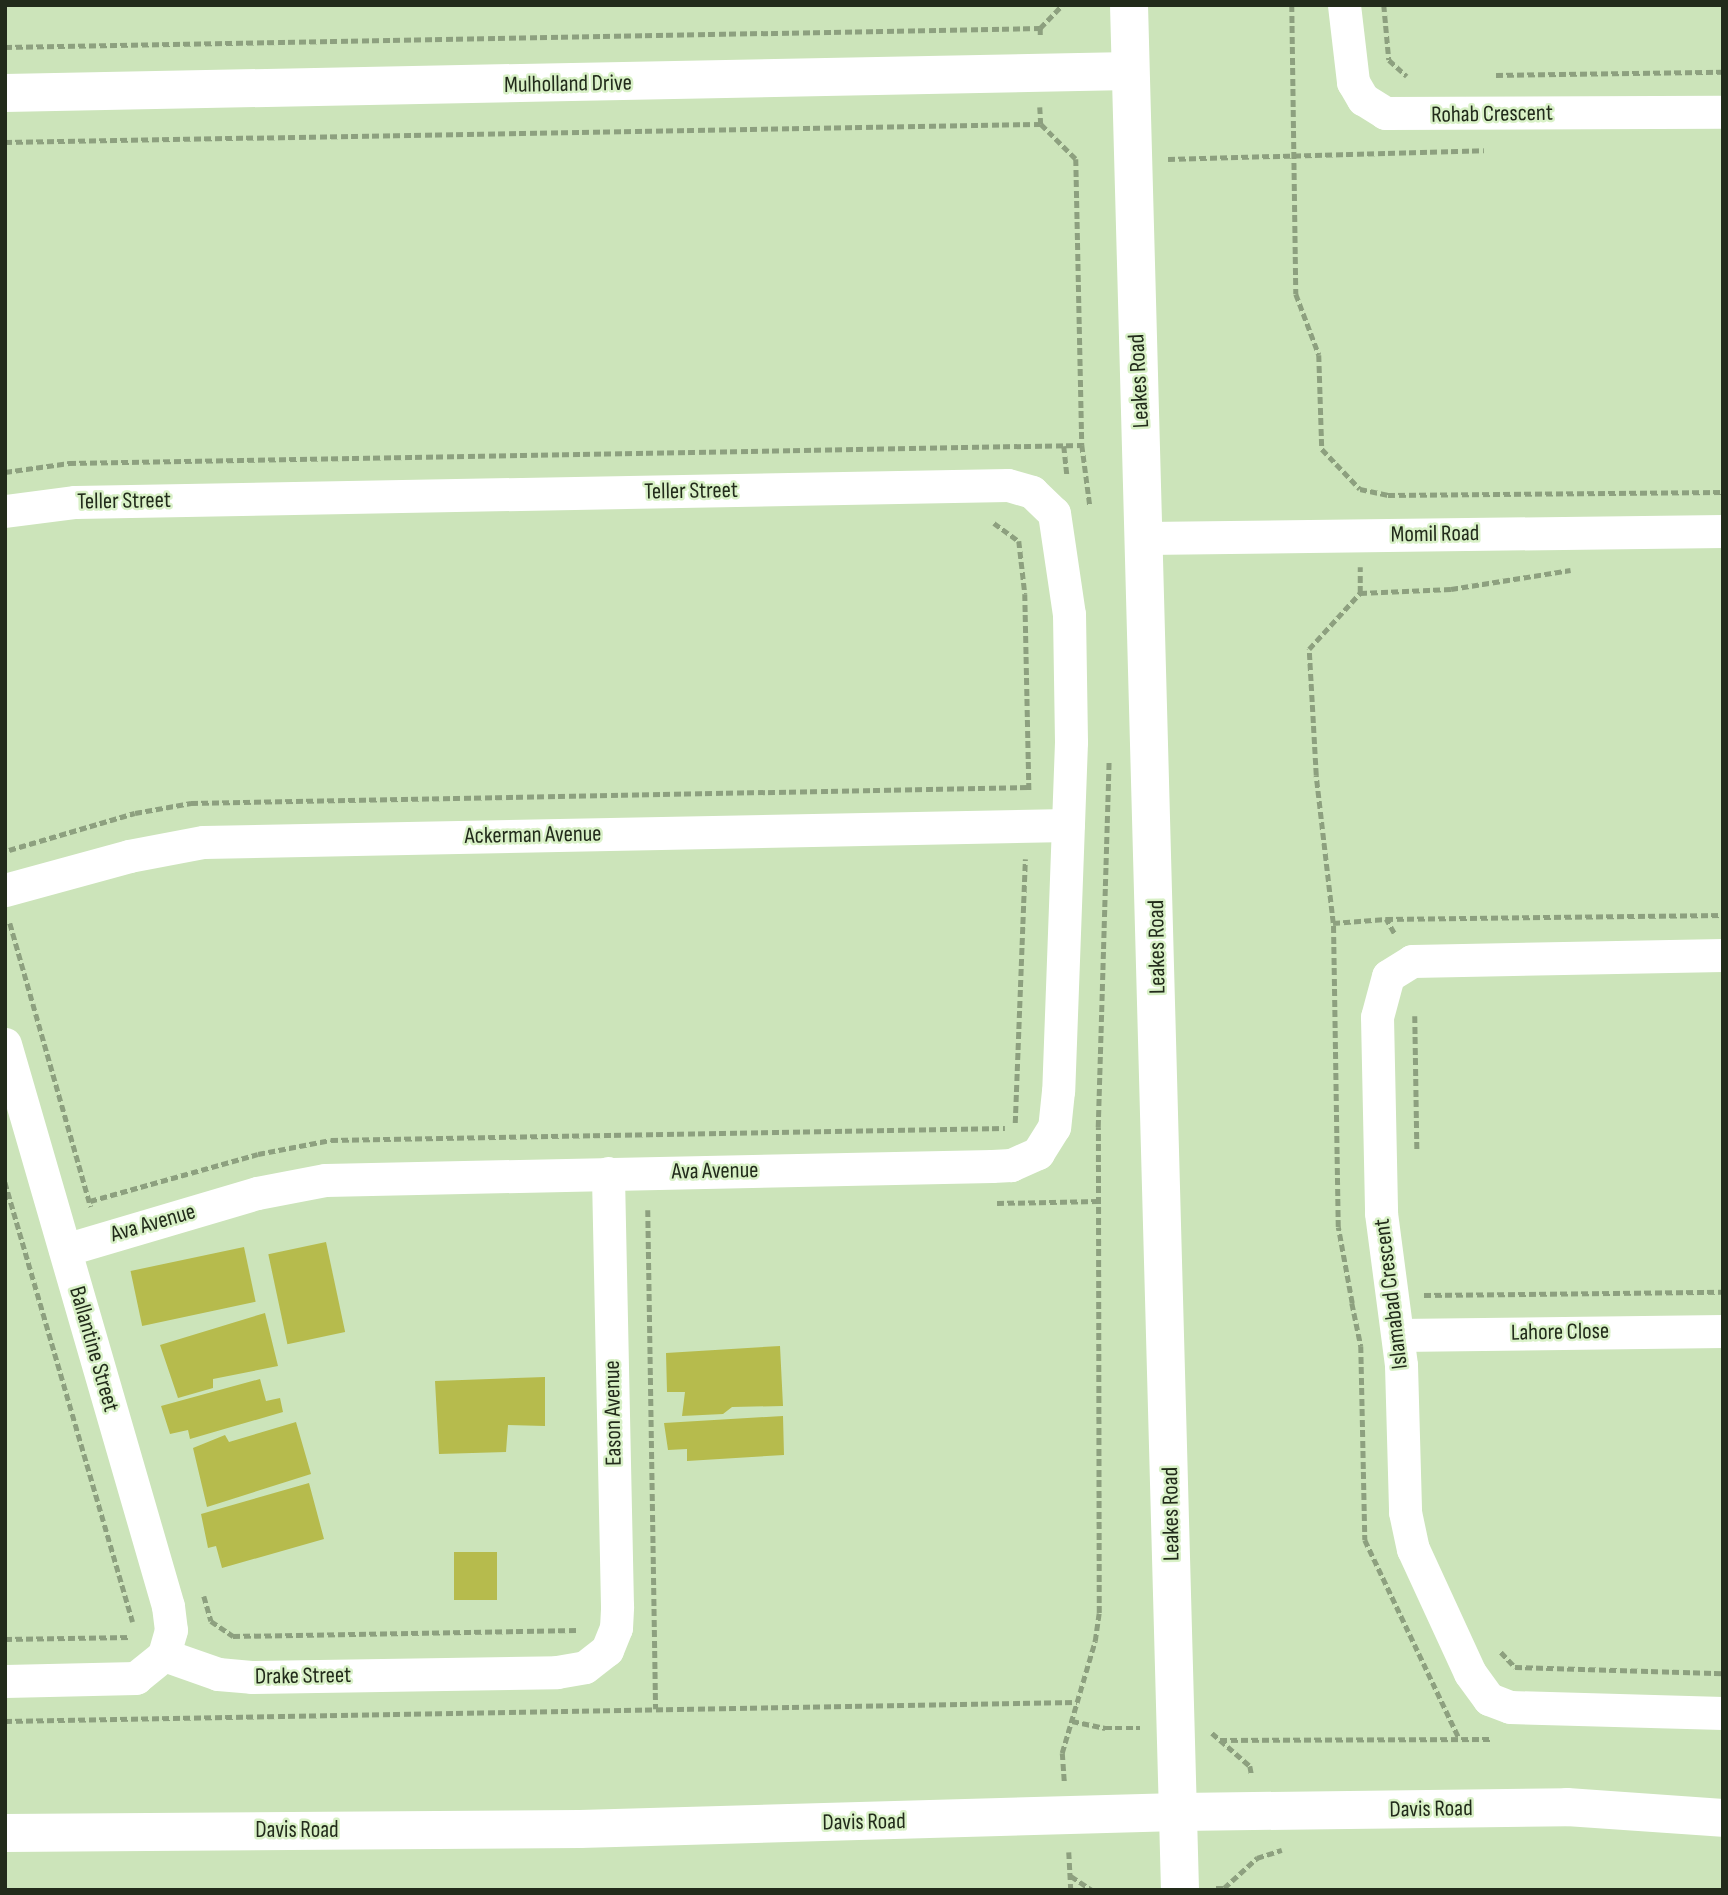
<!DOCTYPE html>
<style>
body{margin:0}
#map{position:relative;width:1728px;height:1895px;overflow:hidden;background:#cce4ba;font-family:"Sofia Sans Condensed",sans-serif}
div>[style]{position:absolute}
.building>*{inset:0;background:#b6bb4d;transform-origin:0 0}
.path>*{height:4.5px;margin-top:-2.25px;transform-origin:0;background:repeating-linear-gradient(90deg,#8da07f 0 7px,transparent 0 10.5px)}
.street>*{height:33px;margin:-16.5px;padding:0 16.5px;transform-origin:16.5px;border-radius:16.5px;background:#fff}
.secondary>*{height:38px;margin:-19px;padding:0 19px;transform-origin:19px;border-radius:19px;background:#fff}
span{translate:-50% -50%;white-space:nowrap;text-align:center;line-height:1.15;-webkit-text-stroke:5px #d9f1c7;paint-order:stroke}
.street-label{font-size:23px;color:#222b1b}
.frame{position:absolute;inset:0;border:7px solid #222b1b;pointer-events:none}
</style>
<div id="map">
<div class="building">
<div style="left:326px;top:1242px;width:92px;height:59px;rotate:78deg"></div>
<div style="left:244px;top:1247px;width:56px;height:116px;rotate:78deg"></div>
<div style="clip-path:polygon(265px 1313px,278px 1366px,213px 1379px,213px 1388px,178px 1398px,160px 1345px)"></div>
<div style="clip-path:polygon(780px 1346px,783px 1406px,732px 1407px,723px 1414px,682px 1416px,685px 1392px,667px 1392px,666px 1353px)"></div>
<div style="clip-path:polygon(545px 1377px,545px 1426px,508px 1425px,506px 1452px,439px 1454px,435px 1381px)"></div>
<div style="clip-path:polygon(260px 1379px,266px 1401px,280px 1398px,283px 1412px,190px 1439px,188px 1430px,170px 1434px,161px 1406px)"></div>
<div style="clip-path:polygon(783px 1416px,784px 1455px,687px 1461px,687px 1449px,668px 1450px,664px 1423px)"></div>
<div style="clip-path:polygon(296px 1422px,311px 1474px,207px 1507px,193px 1448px,225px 1435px,229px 1442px)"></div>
<div style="clip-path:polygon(309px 1483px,324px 1539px,222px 1568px,216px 1546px,208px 1548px,201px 1514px)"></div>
<div style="left:454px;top:1552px;width:43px;height:48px"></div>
</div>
<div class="path">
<div style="left:1292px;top:5px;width:289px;rotate:89.2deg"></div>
<div style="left:1296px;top:294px;width:65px;rotate:69.3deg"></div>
<div style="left:1319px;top:355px;width:94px;rotate:88.2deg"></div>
<div style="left:1322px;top:449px;width:55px;rotate:46.5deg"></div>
<div style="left:1360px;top:489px;width:29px;rotate:12deg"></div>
<div style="left:1388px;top:495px;width:335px;rotate:-0.5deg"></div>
<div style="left:1384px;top:5px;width:55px;rotate:84.8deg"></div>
<div style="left:1389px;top:60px;width:24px;rotate:42deg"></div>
<div style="left:1040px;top:35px;width:7px;rotate:-90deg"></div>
<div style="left:1040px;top:28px;width:32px;rotate:-46deg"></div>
<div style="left:5px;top:47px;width:1035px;rotate:-1.05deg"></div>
<div style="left:1496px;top:75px;width:227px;rotate:-0.8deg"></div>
<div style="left:1040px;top:107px;width:17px;rotate:87deg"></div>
<div style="left:1041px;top:124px;width:49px;rotate:45deg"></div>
<div style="left:1076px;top:159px;width:286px;rotate:88.8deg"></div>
<div style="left:1082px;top:445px;width:62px;rotate:82.5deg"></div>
<div style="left:5px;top:142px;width:1036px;rotate:-1deg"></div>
<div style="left:1168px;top:159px;width:316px;rotate:-1.6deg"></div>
<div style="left:1064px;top:446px;width:31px;rotate:84deg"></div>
<div style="left:5px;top:472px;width:65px;rotate:-8deg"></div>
<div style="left:69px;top:463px;width:1013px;rotate:-1.02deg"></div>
<div style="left:994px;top:523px;width:31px;rotate:36deg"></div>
<div style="left:1019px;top:541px;width:53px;rotate:83.5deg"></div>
<div style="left:1025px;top:594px;width:197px;rotate:88.8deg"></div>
<div style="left:1360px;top:593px;width:91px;rotate:-2.5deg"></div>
<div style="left:1451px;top:589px;width:121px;rotate:-9deg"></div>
<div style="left:9px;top:850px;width:131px;rotate:-16.4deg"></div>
<div style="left:135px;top:813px;width:57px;rotate:-10.1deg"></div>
<div style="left:191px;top:803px;width:838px;rotate:-1.09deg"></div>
<div style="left:10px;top:923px;width:295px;rotate:74.1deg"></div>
<div style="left:1333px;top:923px;width:53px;rotate:-4.3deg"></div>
<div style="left:1394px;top:933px;width:16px;rotate:-120deg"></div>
<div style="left:1386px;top:919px;width:337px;rotate:-0.7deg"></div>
<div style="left:1415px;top:1016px;width:134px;rotate:89.1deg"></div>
<div style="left:1015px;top:1123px;width:264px;rotate:-87.8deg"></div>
<div style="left:5px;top:1182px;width:458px;rotate:73.8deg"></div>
<div style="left:90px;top:1201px;width:174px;rotate:-15.6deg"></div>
<div style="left:258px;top:1154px;width:74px;rotate:-10.9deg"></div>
<div style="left:331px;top:1140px;width:674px;rotate:-1.02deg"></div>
<div style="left:997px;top:1203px;width:101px;rotate:-1.1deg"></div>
<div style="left:648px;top:1210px;width:499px;rotate:89.1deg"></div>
<div style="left:1424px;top:1295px;width:299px;rotate:-0.6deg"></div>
<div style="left:1352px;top:1303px;width:77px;rotate:-100.4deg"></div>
<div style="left:1338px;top:1227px;width:304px;rotate:-90.9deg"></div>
<div style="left:1333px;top:923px;width:149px;rotate:-96.6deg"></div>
<div style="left:1316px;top:775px;width:126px;rotate:-93.2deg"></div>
<div style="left:1309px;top:649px;width:76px;rotate:-47.7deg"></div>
<div style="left:1360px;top:593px;width:26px;rotate:-90deg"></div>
<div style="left:1352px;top:1303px;width:44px;rotate:78.2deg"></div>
<div style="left:1361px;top:1346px;width:194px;rotate:88.8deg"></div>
<div style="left:1365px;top:1540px;width:219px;rotate:64.6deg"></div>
<div style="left:204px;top:1596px;width:26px;rotate:74deg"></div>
<div style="left:211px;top:1621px;width:27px;rotate:34deg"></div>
<div style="left:233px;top:1636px;width:344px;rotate:-1deg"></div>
<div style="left:5px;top:1639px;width:126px;rotate:-0.9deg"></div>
<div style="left:1501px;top:1652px;width:21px;rotate:47deg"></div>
<div style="left:1515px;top:1667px;width:208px;rotate:1.7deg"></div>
<div style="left:5px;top:1721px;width:1072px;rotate:-1.02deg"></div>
<div style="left:1072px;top:1721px;width:34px;rotate:12deg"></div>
<div style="left:1105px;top:1728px;width:35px"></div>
<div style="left:1212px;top:1733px;width:50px;rotate:41deg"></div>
<div style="left:1250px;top:1766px;width:10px;rotate:79deg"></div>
<div style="left:1220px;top:1740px;width:272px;rotate:-0.2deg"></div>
<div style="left:1064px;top:1781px;width:28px;rotate:-94deg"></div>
<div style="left:1062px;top:1753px;width:117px;rotate:-73.6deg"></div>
<div style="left:1095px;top:1641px;width:28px;rotate:-82deg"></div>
<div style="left:1099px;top:1613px;width:486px;rotate:-90.1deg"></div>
<div style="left:1098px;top:1127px;width:365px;rotate:-88.3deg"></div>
<div style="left:1069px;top:1852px;width:38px;rotate:87deg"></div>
<div style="left:1071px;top:1876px;width:25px;rotate:34deg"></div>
<div style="left:1216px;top:1888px;width:8px"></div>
<div style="left:1224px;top:1888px;width:45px;rotate:-42.3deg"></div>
<div style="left:1257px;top:1858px;width:26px;rotate:-18deg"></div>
<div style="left:157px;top:1890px;width:11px"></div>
</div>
<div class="street">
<div style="left:1344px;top:5px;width:78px;rotate:83.3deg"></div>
<div style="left:1353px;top:82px;width:20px;rotate:60deg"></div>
<div style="left:1363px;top:99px;width:26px;rotate:32deg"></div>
<div style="left:1385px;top:113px;width:338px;rotate:-0.2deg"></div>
<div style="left:5px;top:511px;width:71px;rotate:-7.3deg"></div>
<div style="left:75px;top:502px;width:933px;rotate:-1.04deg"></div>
<div style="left:1008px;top:485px;width:25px;rotate:16deg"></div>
<div style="left:1032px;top:492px;width:30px;rotate:44deg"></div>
<div style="left:1054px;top:513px;width:102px;rotate:81.6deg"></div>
<div style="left:1069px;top:614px;width:128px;rotate:89.1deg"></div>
<div style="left:1071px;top:742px;width:349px;rotate:92.1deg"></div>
<div style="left:1058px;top:1091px;width:36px;rotate:96deg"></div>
<div style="left:1054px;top:1127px;width:31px;rotate:122deg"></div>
<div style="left:1038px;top:1153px;width:30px;rotate:156deg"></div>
<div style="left:1011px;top:1165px;width:19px;rotate:177deg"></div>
<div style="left:992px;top:1166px;width:667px;rotate:178.8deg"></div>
<div style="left:325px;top:1180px;width:69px;rotate:169.2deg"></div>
<div style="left:257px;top:1193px;width:200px;rotate:163.5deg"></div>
<div style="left:1146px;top:538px;width:577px;rotate:-0.7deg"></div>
<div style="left:5px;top:890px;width:129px;rotate:-15.3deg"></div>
<div style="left:129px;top:856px;width:75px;rotate:-10.7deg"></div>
<div style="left:203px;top:842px;width:865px;rotate:-1.13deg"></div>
<div style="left:1723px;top:955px;width:311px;rotate:178.9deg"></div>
<div style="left:1412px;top:961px;width:28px;rotate:148deg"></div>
<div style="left:1388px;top:976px;width:42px;rotate:105deg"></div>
<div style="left:1377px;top:1017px;width:196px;rotate:88.8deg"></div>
<div style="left:1381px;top:1213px;width:153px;rotate:82.5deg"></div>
<div style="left:1401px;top:1365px;width:147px;rotate:88.4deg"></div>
<div style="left:1405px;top:1512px;width:38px;rotate:78deg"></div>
<div style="left:1413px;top:1549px;width:136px;rotate:65.3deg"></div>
<div style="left:1470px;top:1673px;width:32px;rotate:54deg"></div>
<div style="left:1489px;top:1699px;width:22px;rotate:21deg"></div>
<div style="left:1510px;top:1707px;width:213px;rotate:1.6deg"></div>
<div style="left:5px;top:1044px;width:585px;rotate:73.83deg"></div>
<div style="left:168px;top:1606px;width:24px;rotate:83deg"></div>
<div style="left:171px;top:1630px;width:26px;rotate:106deg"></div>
<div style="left:164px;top:1655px;width:36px;rotate:141deg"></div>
<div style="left:136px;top:1678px;width:131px;rotate:178.7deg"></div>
<div style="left:1398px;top:1335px;width:325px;rotate:-0.7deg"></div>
<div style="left:164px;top:1655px;width:57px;rotate:19.4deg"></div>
<div style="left:218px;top:1674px;width:33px;rotate:5deg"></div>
<div style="left:251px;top:1677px;width:306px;rotate:-0.9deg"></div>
<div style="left:557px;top:1672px;width:28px;rotate:-10deg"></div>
<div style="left:585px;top:1667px;width:28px;rotate:-38deg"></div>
<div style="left:607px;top:1650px;width:24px;rotate:-68deg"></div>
<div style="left:616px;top:1628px;width:22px;rotate:-87deg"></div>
<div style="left:617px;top:1606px;width:433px;rotate:-91.2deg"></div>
</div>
<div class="secondary">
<div style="left:1129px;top:5px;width:1886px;rotate:88.45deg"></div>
<div style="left:5px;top:93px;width:1125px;rotate:-1.12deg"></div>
<div style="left:5px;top:1833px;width:575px;rotate:-0.4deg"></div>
<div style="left:580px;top:1829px;width:599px;rotate:-1.63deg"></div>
<div style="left:1179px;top:1812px;width:388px;rotate:-0.7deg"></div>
<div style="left:1567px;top:1807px;width:156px;rotate:4deg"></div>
</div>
<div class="street-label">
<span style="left:568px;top:84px;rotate:-1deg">Mulholland Drive</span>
<span style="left:1492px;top:114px;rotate:-1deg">Rohab Crescent</span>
<span style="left:1139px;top:381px;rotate:-93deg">Leakes Road</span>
<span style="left:691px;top:491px;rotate:-1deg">Teller Street</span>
<span style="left:124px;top:501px;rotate:-1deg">Teller Street</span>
<span style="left:1435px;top:534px;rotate:-1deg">Momil Road</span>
<span style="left:533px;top:835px;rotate:-1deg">Ackerman Avenue</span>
<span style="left:1157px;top:947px;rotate:-91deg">Leakes Road</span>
<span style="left:715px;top:1171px;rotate:-1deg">Ava Avenue</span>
<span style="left:153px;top:1223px;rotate:-16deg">Ava Avenue</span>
<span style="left:1391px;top:1294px;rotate:-97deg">Islamabad Crescent</span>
<span style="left:1560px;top:1332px;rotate:-1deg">Lahore Close</span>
<span style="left:94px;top:1349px;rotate:74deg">Ballantine Street</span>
<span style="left:613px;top:1413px;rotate:-91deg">Eason Avenue</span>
<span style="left:1171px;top:1514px;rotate:-91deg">Leakes Road</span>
<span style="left:303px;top:1676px;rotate:-1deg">Drake Street</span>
<span style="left:1431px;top:1809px;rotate:-1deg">Davis Road</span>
<span style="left:864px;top:1822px;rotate:-1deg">Davis Road</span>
<span style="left:297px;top:1830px">Davis Road</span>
</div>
<div class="frame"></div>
</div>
